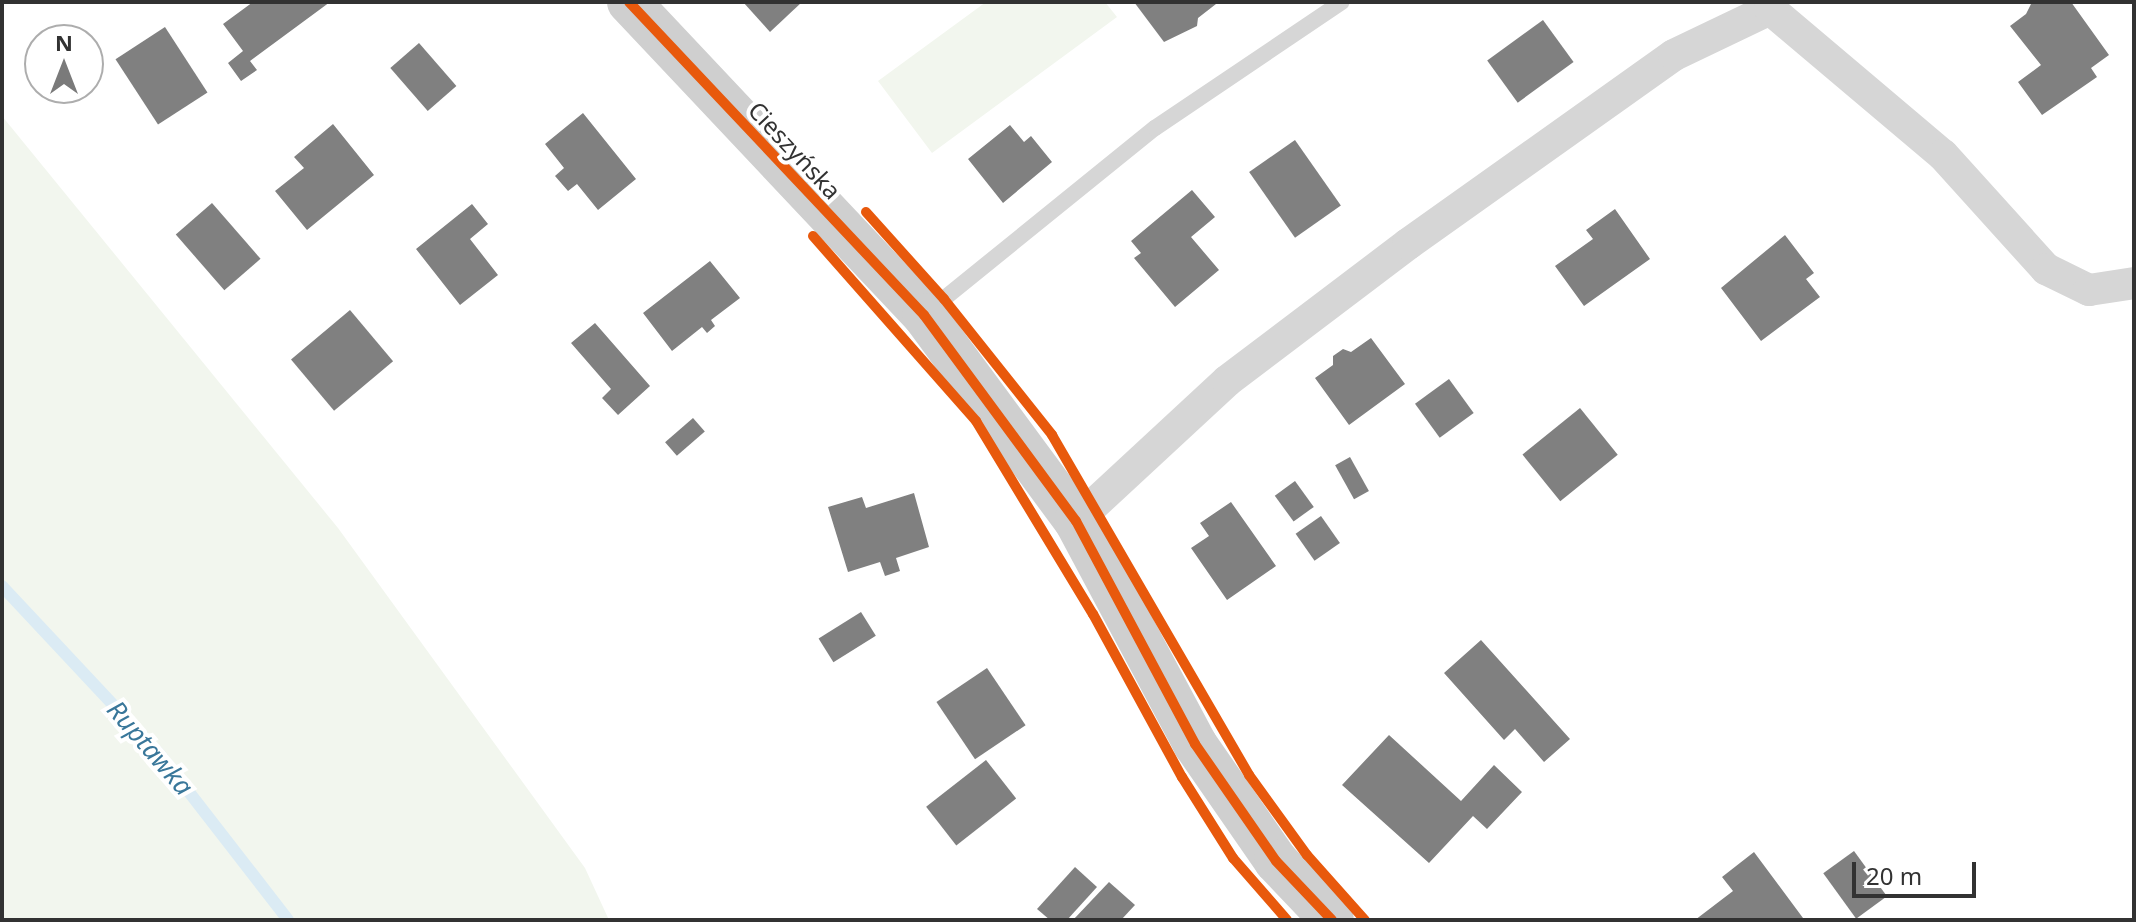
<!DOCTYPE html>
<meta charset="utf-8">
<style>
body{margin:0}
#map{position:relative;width:2136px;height:922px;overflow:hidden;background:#fff;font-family:"Noto Sans",sans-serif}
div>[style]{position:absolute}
.green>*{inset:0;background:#f2f6ee}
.stream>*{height:12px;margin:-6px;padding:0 6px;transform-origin:6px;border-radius:6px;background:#dbebf4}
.building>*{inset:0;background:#808080;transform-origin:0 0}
.service>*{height:16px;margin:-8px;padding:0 8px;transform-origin:8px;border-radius:8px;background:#d6d6d6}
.minor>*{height:32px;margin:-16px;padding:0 16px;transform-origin:16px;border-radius:16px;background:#d6d6d6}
.secondary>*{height:44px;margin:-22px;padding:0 22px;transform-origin:22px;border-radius:22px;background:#cfcfcf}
.cycleway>*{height:10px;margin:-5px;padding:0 5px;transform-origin:5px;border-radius:5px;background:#e8590c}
span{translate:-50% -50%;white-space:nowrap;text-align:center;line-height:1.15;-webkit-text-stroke:8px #fff;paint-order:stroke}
.street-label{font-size:24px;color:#323232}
.water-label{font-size:26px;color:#39779a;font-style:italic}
.frame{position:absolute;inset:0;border:4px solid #323232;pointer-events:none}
.north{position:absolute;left:24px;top:24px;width:80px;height:80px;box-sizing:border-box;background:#fff;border:2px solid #adadad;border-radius:50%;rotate:0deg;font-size:22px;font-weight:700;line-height:32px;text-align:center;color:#323232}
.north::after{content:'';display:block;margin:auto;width:28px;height:36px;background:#7a7a7a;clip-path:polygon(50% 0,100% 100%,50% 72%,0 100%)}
.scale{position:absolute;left:1852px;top:862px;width:124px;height:36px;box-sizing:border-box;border:4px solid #323232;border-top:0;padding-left:10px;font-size:24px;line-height:28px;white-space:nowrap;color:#323232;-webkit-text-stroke:6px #fff;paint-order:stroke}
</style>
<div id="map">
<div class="green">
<div style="clip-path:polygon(986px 2px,1105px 2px,1117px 17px,932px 153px,878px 81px)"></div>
<div style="clip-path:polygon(2px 116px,338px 528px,585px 868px,609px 920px,2px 920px)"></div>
</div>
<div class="stream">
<div style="left:2px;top:586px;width:233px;rotate:46.9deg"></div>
<div style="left:161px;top:756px;width:207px;rotate:52.2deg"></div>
</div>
<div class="building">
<div style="clip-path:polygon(253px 2px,330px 2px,250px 61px,257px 70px,241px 81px,228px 63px,243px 51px,223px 24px)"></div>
<div style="clip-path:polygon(743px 2px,802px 2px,770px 32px)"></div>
<div style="clip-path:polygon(1134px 2px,1214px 2px,1216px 4px,1198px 18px,1197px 26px,1164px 42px)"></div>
<div style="clip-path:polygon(2032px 2px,2071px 2px,2109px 55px,2091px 68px,2097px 77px,2042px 115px,2018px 82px,2041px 65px,2010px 26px,2026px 14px)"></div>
<div style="left:1543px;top:20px;width:52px;height:69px;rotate:54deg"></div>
<div style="left:165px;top:27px;width:78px;height:59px;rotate:57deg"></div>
<div style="left:419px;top:43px;width:57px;height:38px;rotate:49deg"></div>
<div style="clip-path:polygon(583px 113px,636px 179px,598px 210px,577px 184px,568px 191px,555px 176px,564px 168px,545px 144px)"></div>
<div style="clip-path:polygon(333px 124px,374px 175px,307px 230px,275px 191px,304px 168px,294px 157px)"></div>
<div style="clip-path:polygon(1010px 125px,1024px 142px,1031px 136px,1052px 162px,1003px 203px,968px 159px)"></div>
<div style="left:1295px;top:140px;width:80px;height:56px;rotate:55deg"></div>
<div style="clip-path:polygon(1192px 190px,1215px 217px,1191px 237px,1219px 270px,1175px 307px,1134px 258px,1141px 253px,1131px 241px)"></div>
<div style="left:212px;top:203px;width:74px;height:48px;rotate:49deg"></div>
<div style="clip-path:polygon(472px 204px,488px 224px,470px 239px,498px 275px,460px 305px,416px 249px)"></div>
<div style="clip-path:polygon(1615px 209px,1650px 259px,1584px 306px,1555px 266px,1593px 239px,1586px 230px)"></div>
<div style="clip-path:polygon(1785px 235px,1814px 273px,1806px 279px,1820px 297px,1761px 341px,1721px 288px)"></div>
<div style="clip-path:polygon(710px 261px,740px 298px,711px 320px,715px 326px,707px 333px,702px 327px,672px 351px,643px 313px)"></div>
<div style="left:350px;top:310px;width:67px;height:77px;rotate:50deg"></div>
<div style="clip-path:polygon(595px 323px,650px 386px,618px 415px,602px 398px,611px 389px,571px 343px)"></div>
<div style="clip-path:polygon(1371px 338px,1405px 384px,1349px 425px,1315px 378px,1333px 365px,1333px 356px,1343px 349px,1351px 352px)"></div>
<div style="left:1449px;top:379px;width:42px;height:42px;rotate:54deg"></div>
<div style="left:1580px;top:408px;width:60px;height:74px;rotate:51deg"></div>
<div style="left:693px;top:418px;width:18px;height:37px;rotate:49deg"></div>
<div style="left:1350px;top:457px;width:39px;height:17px;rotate:61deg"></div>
<div style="left:1295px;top:481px;width:32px;height:25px;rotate:54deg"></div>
<div style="clip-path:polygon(914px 493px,929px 547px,896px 558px,900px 571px,885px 576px,880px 562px,848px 572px,828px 507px,862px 497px,866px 508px)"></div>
<div style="clip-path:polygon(1231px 502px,1276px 566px,1227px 600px,1191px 548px,1209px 536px,1200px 523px)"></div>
<div style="left:1321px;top:516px;width:33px;height:31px;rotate:55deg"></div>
<div style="left:861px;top:612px;width:28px;height:50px;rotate:58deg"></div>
<div style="clip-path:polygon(1481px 640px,1570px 739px,1544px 762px,1515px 729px,1504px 740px,1444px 673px)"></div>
<div style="left:987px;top:668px;width:69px;height:61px;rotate:56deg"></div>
<div style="clip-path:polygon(1389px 735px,1461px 801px,1494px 765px,1522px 792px,1487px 829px,1473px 816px,1429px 863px,1342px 785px)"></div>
<div style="left:986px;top:760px;width:49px;height:76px;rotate:52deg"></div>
<div style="left:1854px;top:851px;width:56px;height:38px;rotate:54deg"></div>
<div style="clip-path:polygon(1754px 852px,1803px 918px,1695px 920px,1733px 891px,1722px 877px)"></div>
<div style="clip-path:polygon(1075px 867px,1097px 887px,1067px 920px,1050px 920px,1037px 909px)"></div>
<div style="clip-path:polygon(1109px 882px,1135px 905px,1121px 920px,1073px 920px)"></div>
</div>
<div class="service">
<div style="left:925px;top:314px;width:296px;rotate:-39deg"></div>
<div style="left:1155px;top:128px;width:225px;rotate:-34deg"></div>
</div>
<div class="minor">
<div style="left:1076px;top:521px;width:206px;rotate:-42.8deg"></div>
<div style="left:1227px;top:381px;width:227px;rotate:-37.1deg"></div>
<div style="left:1408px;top:244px;width:326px;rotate:-35.4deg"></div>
<div style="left:1674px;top:55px;width:106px;rotate:-25.6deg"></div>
<div style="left:1770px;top:9px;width:226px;rotate:40.2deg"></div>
<div style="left:1943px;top:155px;width:154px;rotate:47.9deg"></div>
<div style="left:2046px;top:269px;width:48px;rotate:26deg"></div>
<div style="left:2089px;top:290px;width:46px;rotate:-8.8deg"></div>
</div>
<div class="secondary">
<div style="left:629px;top:2px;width:430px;rotate:46.7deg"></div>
<div style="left:924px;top:315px;width:256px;rotate:53.6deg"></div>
<div style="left:1076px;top:521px;width:253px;rotate:61.9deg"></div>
<div style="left:1195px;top:744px;width:142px;rotate:55.3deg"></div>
<div style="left:1276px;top:861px;width:81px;rotate:46.5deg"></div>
</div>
<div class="cycleway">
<div style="left:629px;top:2px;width:430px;rotate:46.7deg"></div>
<div style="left:924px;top:315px;width:256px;rotate:53.6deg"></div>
<div style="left:1076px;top:521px;width:253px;rotate:61.9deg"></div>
<div style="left:1195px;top:744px;width:142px;rotate:55.3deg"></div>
<div style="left:1276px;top:861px;width:81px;rotate:46.5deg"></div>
<div style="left:866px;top:212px;width:117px;rotate:48.1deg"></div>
<div style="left:944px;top:299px;width:174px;rotate:51.5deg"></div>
<div style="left:1052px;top:435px;width:393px;rotate:59.9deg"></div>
<div style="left:1249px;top:775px;width:99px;rotate:54.1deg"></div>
<div style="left:1307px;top:855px;width:87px;rotate:48.3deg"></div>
<div style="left:813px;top:236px;width:247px;rotate:48.6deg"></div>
<div style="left:976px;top:421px;width:226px;rotate:58.8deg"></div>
<div style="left:1093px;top:614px;width:186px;rotate:61.4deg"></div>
<div style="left:1182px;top:777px;width:96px;rotate:57.8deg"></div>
<div style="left:1233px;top:858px;width:82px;rotate:48.9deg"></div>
</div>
<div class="street-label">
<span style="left:795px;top:150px;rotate:47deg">Cieszyńska</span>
</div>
<div class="water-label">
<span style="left:150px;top:748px;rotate:49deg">Ruptawka</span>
</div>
<div class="frame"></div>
<div class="north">N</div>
<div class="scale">20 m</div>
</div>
